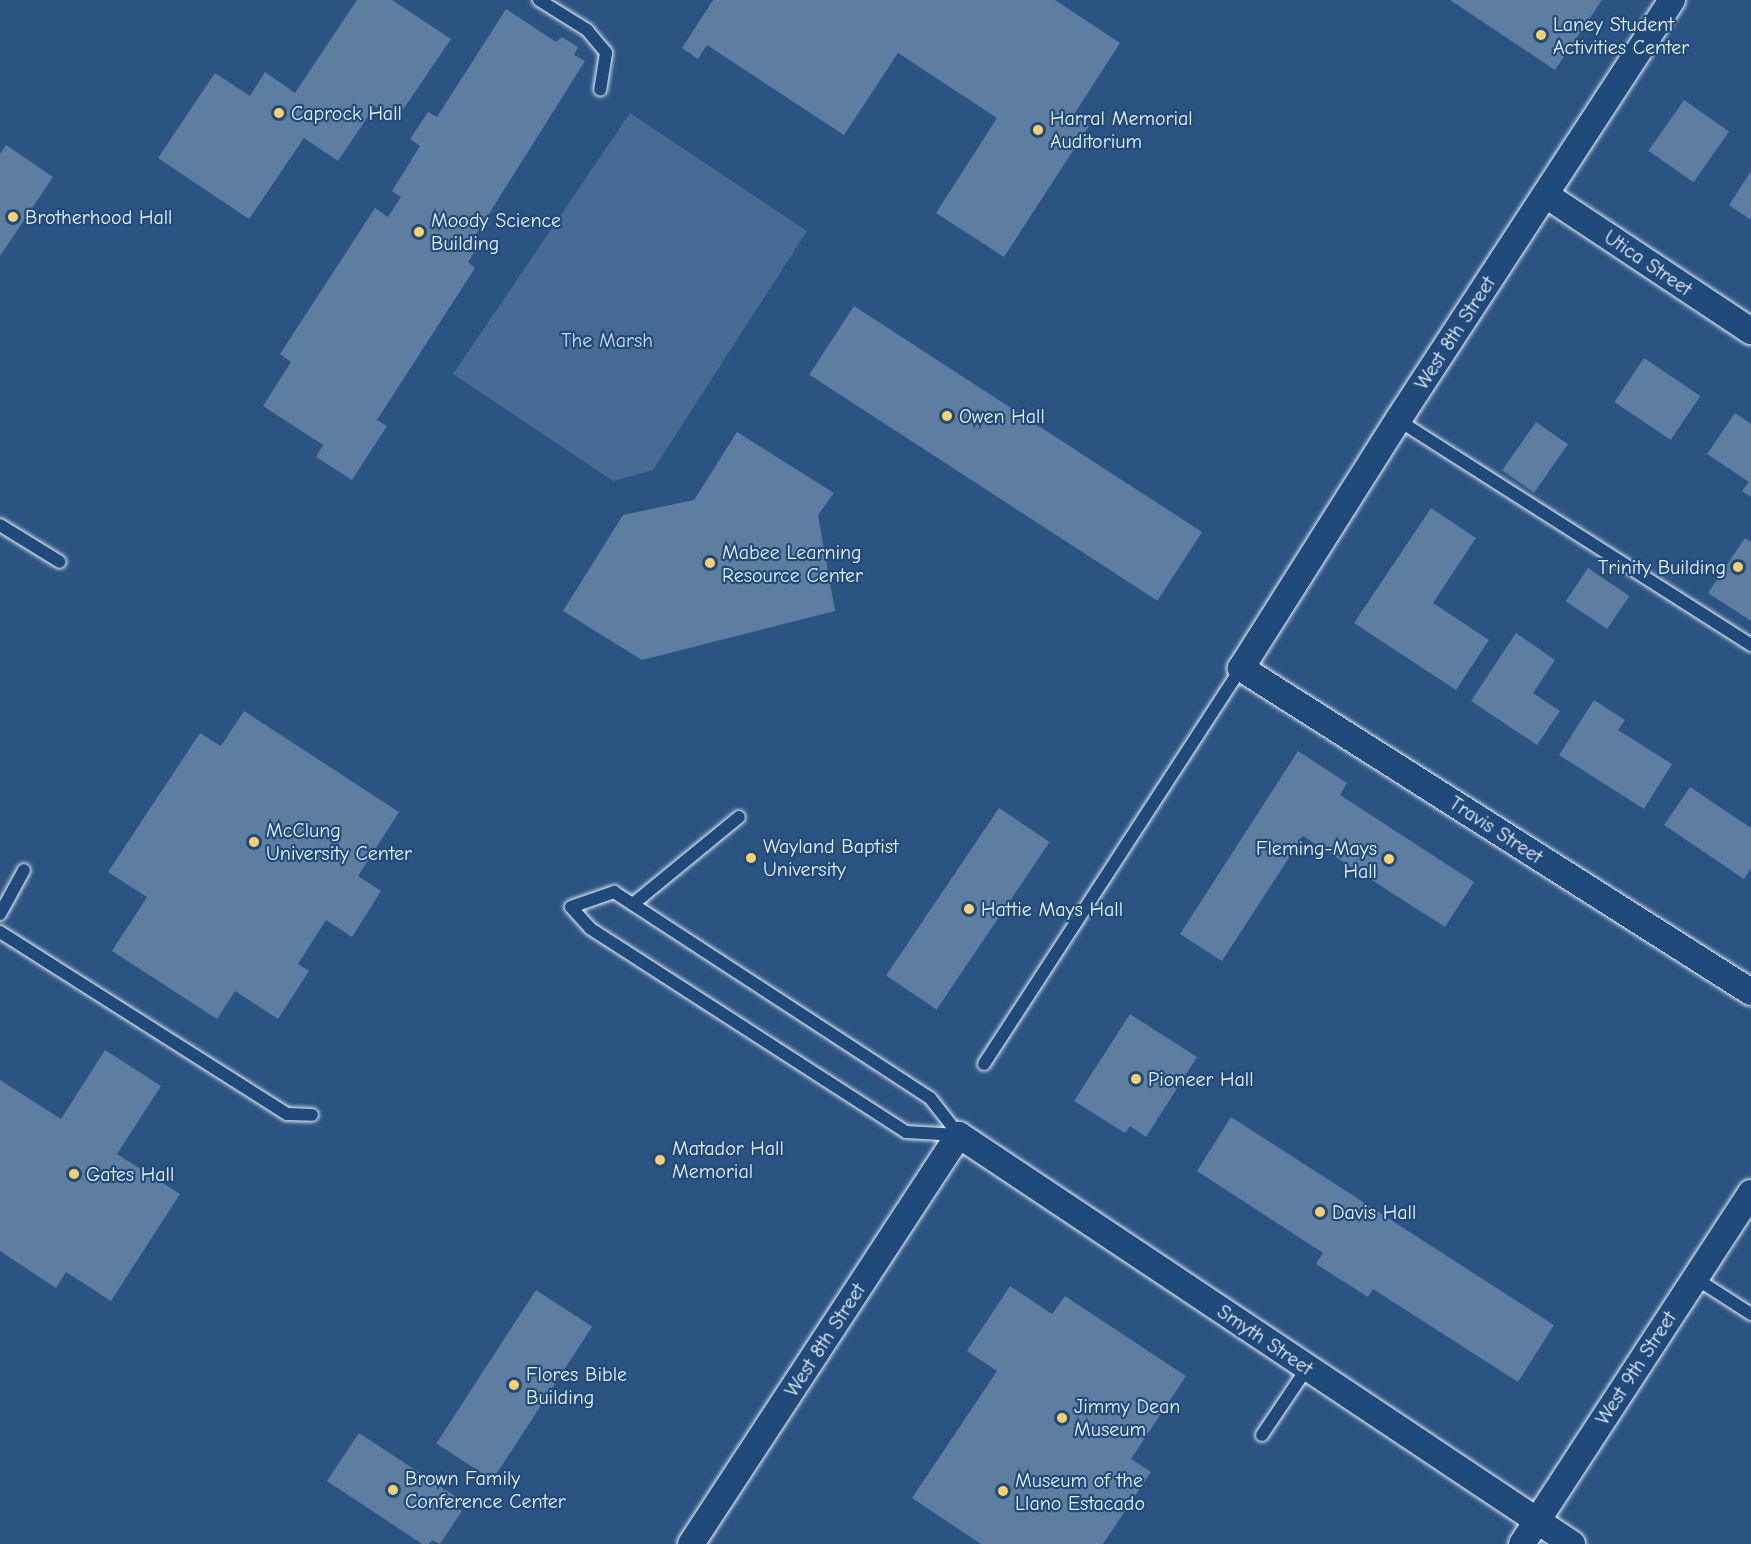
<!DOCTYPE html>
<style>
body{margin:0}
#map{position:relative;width:1751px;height:1544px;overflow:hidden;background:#2b5482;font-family:"Comic Neue",sans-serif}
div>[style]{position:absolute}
.green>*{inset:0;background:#476b93}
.building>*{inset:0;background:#5d7da1;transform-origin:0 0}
.roads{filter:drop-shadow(0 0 2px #e8f1f8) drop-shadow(0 0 2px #e8f1f8)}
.service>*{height:12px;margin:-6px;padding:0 6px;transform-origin:6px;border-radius:6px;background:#1f4a7a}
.minor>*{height:26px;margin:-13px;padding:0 13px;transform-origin:13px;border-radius:13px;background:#1f4a7a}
.dots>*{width:16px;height:16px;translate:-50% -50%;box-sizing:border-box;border:3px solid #1f4a7a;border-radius:50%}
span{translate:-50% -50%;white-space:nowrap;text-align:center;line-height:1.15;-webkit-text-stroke:4.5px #1f4a7a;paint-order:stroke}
.poi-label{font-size:20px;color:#e8f1f8}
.left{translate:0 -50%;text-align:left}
.right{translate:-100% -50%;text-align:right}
.street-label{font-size:20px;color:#e8f1f8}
.park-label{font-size:20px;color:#d0dde9}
</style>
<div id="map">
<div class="green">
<div style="clip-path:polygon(630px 113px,807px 231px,653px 470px,613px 481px,453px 374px)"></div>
</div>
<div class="building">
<div style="clip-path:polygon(357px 0,392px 0,451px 39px,396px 120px,375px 106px,338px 161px,304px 138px,249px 219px,158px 158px,215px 73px,250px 96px,265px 72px,295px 93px)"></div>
<div style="clip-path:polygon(713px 0,1055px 0,1120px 43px,1073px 116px,1089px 126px,1004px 257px,936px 213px,997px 118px,898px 53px,844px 135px,707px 45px,698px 59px,682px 48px)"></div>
<div style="clip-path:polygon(1450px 0,1602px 0,1555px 70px)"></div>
<div style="clip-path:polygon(506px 9px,556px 42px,562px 37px,578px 47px,574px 55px,585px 61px,468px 247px,474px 253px,468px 262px,475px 268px,377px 420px,387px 426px,352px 480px,316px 457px,323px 445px,263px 406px,291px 362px,280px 354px,375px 208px,388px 217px,401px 197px,392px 191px,420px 146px,410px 139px,428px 112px,437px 117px)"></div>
<div style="left:1684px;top:100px;width:55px;height:62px;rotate:35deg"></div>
<div style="clip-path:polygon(6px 145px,53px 177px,0 256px,0 154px)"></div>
<div style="clip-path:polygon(1751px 171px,1751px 220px,1729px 205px)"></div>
<div style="left:854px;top:306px;width:415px;height:82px;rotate:33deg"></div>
<div style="left:1644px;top:358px;width:68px;height:53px;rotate:34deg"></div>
<div style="clip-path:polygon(1735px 413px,1751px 424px,1751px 497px,1742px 491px,1749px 482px,1707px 454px)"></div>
<div style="left:1536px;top:422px;width:39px;height:59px;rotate:35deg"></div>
<div style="clip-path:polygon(737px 432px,834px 493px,818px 515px,835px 611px,642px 660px,563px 611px,623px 515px,694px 500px)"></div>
<div style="clip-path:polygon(1431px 508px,1476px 538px,1433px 603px,1489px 640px,1456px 690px,1354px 623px)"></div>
<div style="clip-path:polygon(1745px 538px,1751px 542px,1751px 621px,1708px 593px)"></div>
<div style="left:1588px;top:568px;width:50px;height:40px;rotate:34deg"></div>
<div style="clip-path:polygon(1516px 633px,1555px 660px,1533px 693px,1560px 711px,1537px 745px,1471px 701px)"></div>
<div style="clip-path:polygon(1594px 700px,1625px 720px,1618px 730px,1672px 764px,1644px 809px,1559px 755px)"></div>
<div style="clip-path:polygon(244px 711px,399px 812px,358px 876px,381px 891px,352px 937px,326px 920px,298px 964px,309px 971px,278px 1019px,235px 991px,217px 1019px,112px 951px,147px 897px,108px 872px,200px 733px,221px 746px)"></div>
<div style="clip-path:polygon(1298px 751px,1347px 783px,1340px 795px,1474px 882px,1445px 927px,1303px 836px,1222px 961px,1180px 934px)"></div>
<div style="clip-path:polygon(1690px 787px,1751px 828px,1751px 868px,1744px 879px,1664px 825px)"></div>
<div style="left:999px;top:808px;width:61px;height:202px;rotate:34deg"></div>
<div style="clip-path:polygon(1130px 1014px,1197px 1057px,1146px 1137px,1130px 1126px,1125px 1133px,1074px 1101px)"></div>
<div style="clip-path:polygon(105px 1050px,161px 1086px,117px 1154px,180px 1194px,111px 1301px,66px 1272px,56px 1288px,0 1251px,0 1080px,61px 1119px)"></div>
<div style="clip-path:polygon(1231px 1117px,1554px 1325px,1518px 1382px,1373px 1289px,1368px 1297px,1316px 1264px,1323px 1253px,1197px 1171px)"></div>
<div style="clip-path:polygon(1010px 1286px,1052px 1314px,1065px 1296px,1186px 1376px,1131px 1459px,1151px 1472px,1103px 1544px,981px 1544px,912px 1498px,997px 1371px,967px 1351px)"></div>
<div style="left:536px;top:1290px;width:67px;height:183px;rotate:33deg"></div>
<div style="clip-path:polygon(359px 1433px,458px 1498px,453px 1506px,462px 1511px,440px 1544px,432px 1540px,429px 1544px,422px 1544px,327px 1481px)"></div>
</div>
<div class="roads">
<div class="service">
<div style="left:539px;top:0;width:57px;rotate:32deg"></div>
<div style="left:587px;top:30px;width:30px;rotate:50deg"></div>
<div style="left:606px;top:53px;width:37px;rotate:99deg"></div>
<div style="left:1398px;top:420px;width:419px;rotate:32.5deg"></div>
<div style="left:0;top:525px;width:70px;rotate:31.7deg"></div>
<div style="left:614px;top:892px;width:377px;rotate:33.1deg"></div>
<div style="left:930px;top:1098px;width:47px;rotate:51.9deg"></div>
<div style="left:959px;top:1135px;width:53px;rotate:-176.8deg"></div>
<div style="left:906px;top:1132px;width:376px;rotate:-147.2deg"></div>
<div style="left:590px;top:928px;width:28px;rotate:-132deg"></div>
<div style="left:571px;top:907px;width:46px;rotate:-19.2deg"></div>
<div style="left:633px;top:904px;width:137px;rotate:-39.4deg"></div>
<div style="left:0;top:914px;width:50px;rotate:-61.4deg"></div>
<div style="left:0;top:932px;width:340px;rotate:32.4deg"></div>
<div style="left:287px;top:1114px;width:25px;rotate:2deg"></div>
<div style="left:984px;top:1064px;width:472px;rotate:-57deg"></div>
<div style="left:1695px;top:1278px;width:67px;rotate:32.7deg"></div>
<div style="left:1262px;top:1435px;width:81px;rotate:-56.1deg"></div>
</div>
<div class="minor">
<div style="left:1672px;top:0;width:501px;rotate:123.12deg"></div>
<div style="left:1398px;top:420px;width:294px;rotate:122.3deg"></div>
<div style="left:1241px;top:668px;width:604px;rotate:32.43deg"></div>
<div style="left:1546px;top:195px;width:246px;rotate:33.6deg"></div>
<div style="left:691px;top:1544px;width:489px;rotate:-56.8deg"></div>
<div style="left:959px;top:1135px;width:737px;rotate:33.71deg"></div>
<div style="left:1522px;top:1544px;width:419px;rotate:-56.9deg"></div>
</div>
</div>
<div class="dots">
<div style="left:1541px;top:35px;background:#ffd166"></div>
<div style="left:279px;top:113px;background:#ffd166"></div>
<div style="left:1038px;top:130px;background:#ffd166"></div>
<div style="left:13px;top:217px;background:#ffd166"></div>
<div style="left:419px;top:232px;background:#ffd166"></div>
<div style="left:947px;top:416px;background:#ffd166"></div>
<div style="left:710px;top:563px;background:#ffd166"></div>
<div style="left:1738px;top:567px;background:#ffd166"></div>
<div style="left:254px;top:842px;background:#ffd166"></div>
<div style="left:751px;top:858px;background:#ffd166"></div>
<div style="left:1389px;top:859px;background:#ffd166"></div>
<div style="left:969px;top:909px;background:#ffd166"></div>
<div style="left:1136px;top:1079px;background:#ffd166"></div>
<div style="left:660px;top:1160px;background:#ffd166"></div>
<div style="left:74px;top:1174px;background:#ffd166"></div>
<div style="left:1320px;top:1212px;background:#ffd166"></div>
<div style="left:514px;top:1385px;background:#ffd166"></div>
<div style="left:1062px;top:1418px;background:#ffd166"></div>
<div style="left:393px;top:1490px;background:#ffd166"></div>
<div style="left:1003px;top:1491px;background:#ffd166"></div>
</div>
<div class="poi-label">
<span class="left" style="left:1553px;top:36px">Laney Student<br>Activities Center</span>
<span class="left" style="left:291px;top:113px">Caprock Hall</span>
<span class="left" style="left:1050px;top:130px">Harral Memorial<br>Auditorium</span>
<span class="left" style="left:25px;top:217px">Brotherhood Hall</span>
<span class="left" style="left:431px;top:232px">Moody Science<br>Building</span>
<span class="left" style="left:959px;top:416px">Owen Hall</span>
<span class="left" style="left:722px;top:564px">Mabee Learning<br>Resource Center</span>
<span class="right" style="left:1726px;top:567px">Trinity Building</span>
<span class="left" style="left:266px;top:842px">McClung<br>University Center</span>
<span class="left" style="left:763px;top:858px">Wayland Baptist<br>University</span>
<span class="right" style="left:1377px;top:860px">Fleming-Mays<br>Hall</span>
<span class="left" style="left:981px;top:909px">Hattie Mays Hall</span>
<span class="left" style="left:1148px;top:1079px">Pioneer Hall</span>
<span class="left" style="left:672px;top:1160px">Matador Hall<br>Memorial</span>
<span class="left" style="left:86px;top:1174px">Gates Hall</span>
<span class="left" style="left:1332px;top:1212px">Davis Hall</span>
<span class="left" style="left:526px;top:1386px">Flores Bible<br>Building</span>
<span class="left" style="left:1074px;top:1418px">Jimmy Dean<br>Museum</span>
<span class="left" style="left:405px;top:1490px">Brown Family<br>Conference Center</span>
<span class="left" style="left:1015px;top:1492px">Museum of the<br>Llano Estacado</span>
</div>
<div class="street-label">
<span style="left:1648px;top:263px;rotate:34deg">Utica Street</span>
<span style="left:1455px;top:333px;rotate:-57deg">West 8th Street</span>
<span style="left:1496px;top:830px;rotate:33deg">Travis Street</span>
<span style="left:825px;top:1340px;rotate:-57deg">West 8th Street</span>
<span style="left:1265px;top:1340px;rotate:34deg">Smyth Street</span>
<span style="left:1636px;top:1368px;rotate:-57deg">West 9th Street</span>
</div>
<div class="park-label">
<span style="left:607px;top:340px">The Marsh</span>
</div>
</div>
